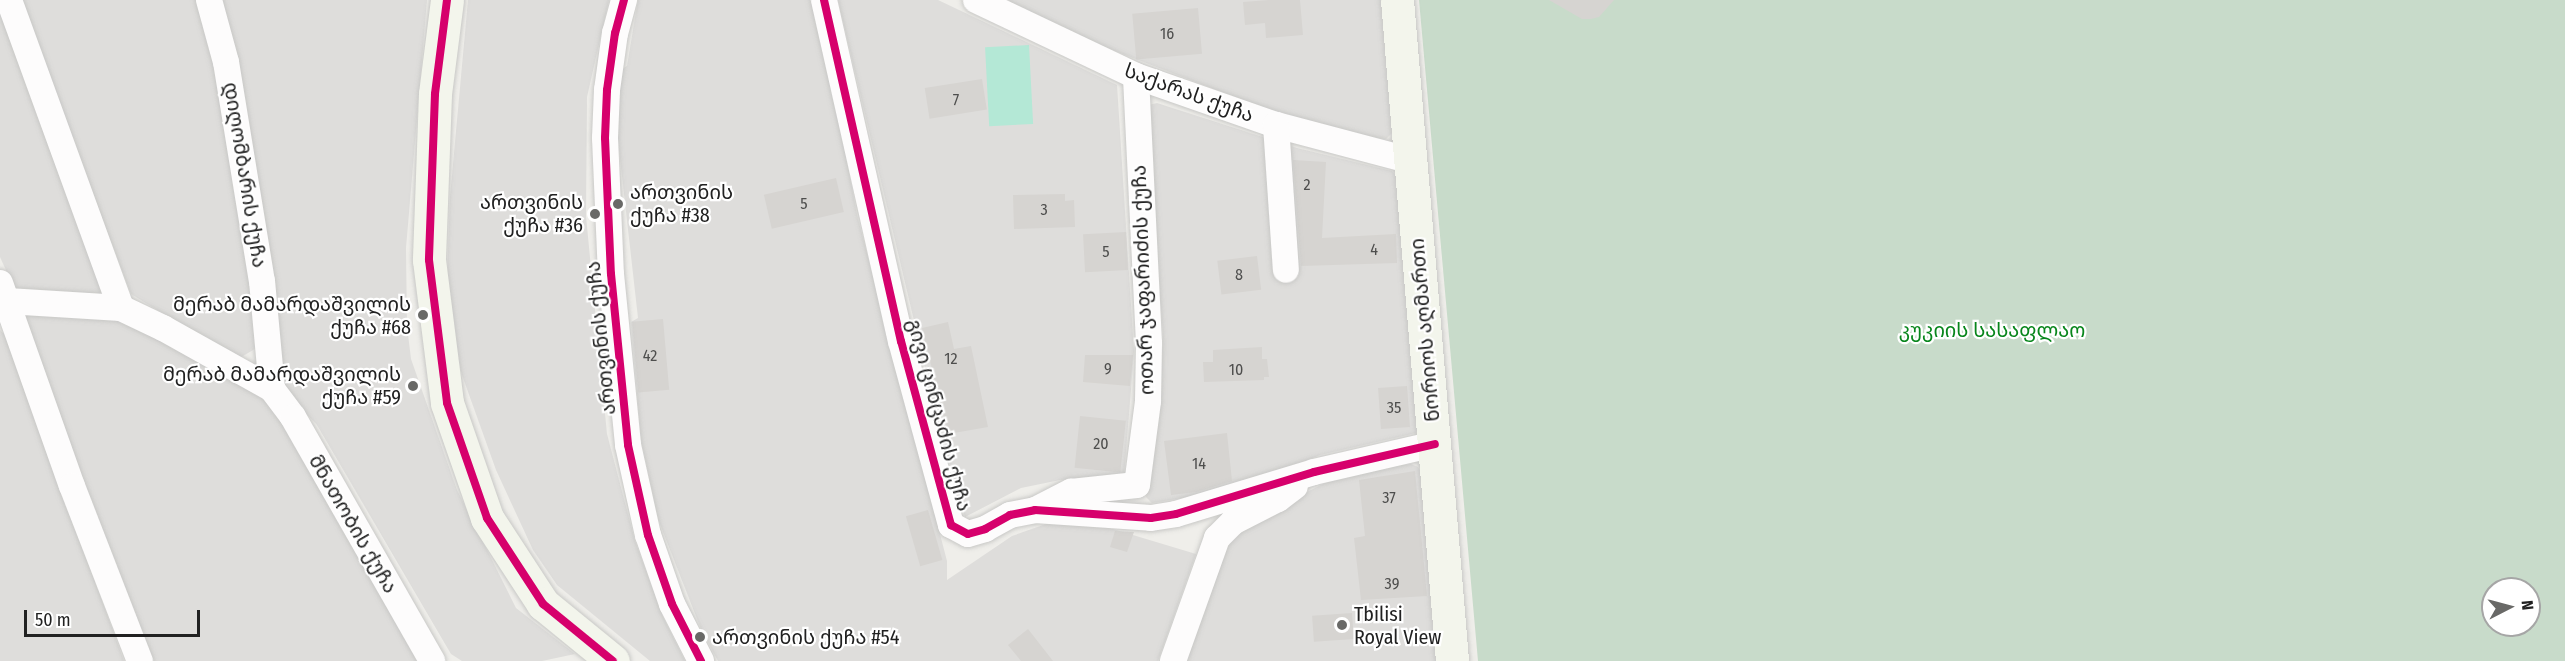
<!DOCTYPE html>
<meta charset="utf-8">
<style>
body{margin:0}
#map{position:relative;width:2565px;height:661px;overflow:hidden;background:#efeeea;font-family:"Fira Sans Condensed","Noto Sans Georgian",sans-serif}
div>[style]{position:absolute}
.residential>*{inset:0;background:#dedddb}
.cemetery>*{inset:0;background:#c8dbca}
.pitch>*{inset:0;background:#b4e8d6;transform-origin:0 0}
.building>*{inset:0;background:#d6d4d1;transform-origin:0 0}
.roads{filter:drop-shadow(0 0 2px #c8c8c6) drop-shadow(0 0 2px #c8c8c6)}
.street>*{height:26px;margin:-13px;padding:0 13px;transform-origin:13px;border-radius:13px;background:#fdfcfc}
.secondary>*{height:33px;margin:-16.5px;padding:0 16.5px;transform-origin:16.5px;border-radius:16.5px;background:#f3f5ec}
.cycleway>*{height:8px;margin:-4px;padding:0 4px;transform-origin:4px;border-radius:4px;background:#d6006c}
.dots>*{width:16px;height:16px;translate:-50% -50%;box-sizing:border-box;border:3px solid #fff;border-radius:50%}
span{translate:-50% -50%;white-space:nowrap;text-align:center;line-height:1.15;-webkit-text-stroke:4.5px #fff;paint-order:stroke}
.number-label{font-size:16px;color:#4e4e4d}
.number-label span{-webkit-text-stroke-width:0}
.street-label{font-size:20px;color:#212121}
.poi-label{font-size:20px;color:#212121}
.left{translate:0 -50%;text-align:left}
.right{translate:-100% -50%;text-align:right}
.park-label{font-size:20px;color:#08861c}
.north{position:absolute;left:2481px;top:577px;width:60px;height:60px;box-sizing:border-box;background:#fff;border:2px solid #a6a6a6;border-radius:50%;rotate:84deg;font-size:16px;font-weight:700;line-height:24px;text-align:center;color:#212121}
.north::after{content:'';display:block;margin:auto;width:21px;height:27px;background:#696967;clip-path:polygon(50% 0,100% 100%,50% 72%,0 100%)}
.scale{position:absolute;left:24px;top:610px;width:176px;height:27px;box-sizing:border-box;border:3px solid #212121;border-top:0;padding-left:8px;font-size:18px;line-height:21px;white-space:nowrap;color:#212121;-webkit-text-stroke:4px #fff;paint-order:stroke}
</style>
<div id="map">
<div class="residential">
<div style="clip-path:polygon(0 0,104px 289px,101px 294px,14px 288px,0 257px)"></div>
<div style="clip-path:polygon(19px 0,202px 0,263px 344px,238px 359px,131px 294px)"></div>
<div style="clip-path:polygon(223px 0,427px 0,406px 248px,407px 326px,411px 359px,457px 490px,516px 608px,575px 654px,542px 661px,462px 661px,451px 654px,317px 425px,290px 397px,278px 369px,237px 76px)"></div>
<div style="clip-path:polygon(468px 0,609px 0,587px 97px,586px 216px,607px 434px,635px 541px,663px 617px,685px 661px,650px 661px,557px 585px,533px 550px,496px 470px,462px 375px,451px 333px,447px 280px,450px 197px)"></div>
<div style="clip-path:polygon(638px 0,817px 0,857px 215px,947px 561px,947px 580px,1012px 536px,1046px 524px,1103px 526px,1196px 554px,1158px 661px,718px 661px,701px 629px,658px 519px,641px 440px,631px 322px,638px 318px,615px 114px,622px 69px,627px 66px)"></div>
<div style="clip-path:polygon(838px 0,938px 0,1117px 85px,1134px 352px,1124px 476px,1060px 480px,1021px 488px,965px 517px,935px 409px)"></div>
<div style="clip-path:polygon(1009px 0,1381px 0,1392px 133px,1386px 139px,1343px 136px,1239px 105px,1235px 97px,1011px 11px)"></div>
<div style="clip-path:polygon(1157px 103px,1297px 148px,1392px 171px,1396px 176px,1418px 428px,1416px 433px,1320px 455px,1278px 472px,1236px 482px,1213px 493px,1152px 503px,1146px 497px,1161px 392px,1163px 333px,1145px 112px,1149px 105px)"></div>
<div style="clip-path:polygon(32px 309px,125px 318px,263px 394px,305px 458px,418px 661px,148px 661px,25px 328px,26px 316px)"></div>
<div style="clip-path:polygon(0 330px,11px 341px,22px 382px,124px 661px,0 661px)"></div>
<div style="clip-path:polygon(1411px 464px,1418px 467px,1422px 474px,1438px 661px,1185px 661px,1226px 544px,1247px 522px,1345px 473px)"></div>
</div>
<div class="cemetery">
<div style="clip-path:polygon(evenodd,1419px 0,2565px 0,2565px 661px,1478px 661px,1419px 0,2493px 589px,2529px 589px,2529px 625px,2493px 625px,2493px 589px)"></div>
</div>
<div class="pitch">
<div style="left:1029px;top:45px;width:79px;height:44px;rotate:87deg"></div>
</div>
<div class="building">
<div style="clip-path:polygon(1269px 0,1300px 0,1303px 35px,1266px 38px,1265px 23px,1245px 25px,1243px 2px)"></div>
<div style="clip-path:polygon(1549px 0,1614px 0,1599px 17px,1591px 19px,1582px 19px)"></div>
<div style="left:1198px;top:8px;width:46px;height:66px;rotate:85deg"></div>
<div style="left:982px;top:79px;width:31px;height:58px;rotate:81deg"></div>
<div style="clip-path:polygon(1293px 160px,1326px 162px,1322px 238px,1396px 234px,1397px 263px,1301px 266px)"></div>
<div style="left:836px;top:178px;width:35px;height:74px;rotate:77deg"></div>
<div style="clip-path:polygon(1065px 194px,1065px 201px,1074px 200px,1075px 227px,1014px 229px,1013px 195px)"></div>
<div style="left:1126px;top:232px;width:38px;height:43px;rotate:87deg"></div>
<div style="left:1257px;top:256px;width:34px;height:40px;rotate:83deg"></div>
<div style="left:663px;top:319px;width:71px;height:31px;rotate:85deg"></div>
<div style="clip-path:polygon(948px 322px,954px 349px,971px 346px,988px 427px,948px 434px,922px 328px)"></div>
<div style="clip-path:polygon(1262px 347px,1262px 359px,1267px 359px,1269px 377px,1264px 377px,1264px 380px,1204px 382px,1203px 362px,1213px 362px,1213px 350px)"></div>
<div style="clip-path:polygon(1085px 355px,1133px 355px,1130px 386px,1083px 382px)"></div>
<div style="left:1407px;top:386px;width:41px;height:29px;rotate:86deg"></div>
<div style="left:1080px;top:416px;width:46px;height:52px;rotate:6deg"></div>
<div style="clip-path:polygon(1227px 433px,1232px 481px,1196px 492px,1171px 495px,1164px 441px)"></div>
<div style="clip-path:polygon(1415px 471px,1427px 596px,1361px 600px,1354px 538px,1365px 536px,1359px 480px)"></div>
<div style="left:928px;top:510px;width:52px;height:23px;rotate:74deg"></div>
<div style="clip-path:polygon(1115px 531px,1134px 532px,1127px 552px,1110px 547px)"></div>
<div style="left:1352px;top:613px;width:26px;height:40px;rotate:86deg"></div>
<div style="clip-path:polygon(1028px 629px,1053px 661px,1021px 661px,1008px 645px)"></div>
</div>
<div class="roads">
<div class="street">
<div style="left:9px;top:0;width:328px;rotate:70deg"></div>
<div style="left:209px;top:0;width:64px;rotate:74.7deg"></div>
<div style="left:226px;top:62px;width:222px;rotate:80.7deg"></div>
<div style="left:262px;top:281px;width:108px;rotate:84.7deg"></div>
<div style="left:624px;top:0;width:34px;rotate:105deg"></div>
<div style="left:615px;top:33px;width:58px;rotate:98deg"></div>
<div style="left:607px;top:90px;width:48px;rotate:92.4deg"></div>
<div style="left:605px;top:138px;width:136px;rotate:87.5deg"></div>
<div style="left:611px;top:274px;width:172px;rotate:84.3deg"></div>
<div style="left:628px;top:445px;width:92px;rotate:77.5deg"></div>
<div style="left:648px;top:535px;width:73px;rotate:70.8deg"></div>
<div style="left:672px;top:604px;width:64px;rotate:63deg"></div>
<div style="left:824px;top:0;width:350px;rotate:77.3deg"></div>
<div style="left:901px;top:341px;width:191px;rotate:74.8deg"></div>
<div style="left:951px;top:525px;width:19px;rotate:28deg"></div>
<div style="left:968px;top:534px;width:18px;rotate:-16deg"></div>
<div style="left:985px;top:529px;width:29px;rotate:-29deg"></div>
<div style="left:1010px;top:515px;width:25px;rotate:-11deg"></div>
<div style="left:1035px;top:510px;width:116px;rotate:3.9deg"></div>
<div style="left:1151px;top:518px;width:25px;rotate:-9deg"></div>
<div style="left:1176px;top:514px;width:144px;rotate:-16.9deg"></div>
<div style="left:1314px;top:472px;width:124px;rotate:-13deg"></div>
<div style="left:976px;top:0;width:177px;rotate:25.4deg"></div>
<div style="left:1136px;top:76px;width:148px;rotate:19.3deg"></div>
<div style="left:1276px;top:125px;width:141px;rotate:14.8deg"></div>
<div style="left:1276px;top:125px;width:145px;rotate:86.1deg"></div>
<div style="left:0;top:283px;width:215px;rotate:70.5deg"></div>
<div style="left:72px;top:486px;width:188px;rotate:68.8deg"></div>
<div style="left:7px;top:301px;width:114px;rotate:3.5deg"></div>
<div style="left:121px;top:308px;width:47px;rotate:25.5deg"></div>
<div style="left:163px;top:328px;width:125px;rotate:29.2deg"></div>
<div style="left:272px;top:389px;width:35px;rotate:53deg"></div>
<div style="left:293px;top:417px;width:281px;rotate:60.3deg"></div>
<div style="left:1039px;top:508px;width:36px;rotate:-27deg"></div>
<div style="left:1071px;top:492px;width:66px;rotate:-6.1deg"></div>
<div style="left:1137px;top:485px;width:85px;rotate:-82.5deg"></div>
<div style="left:1148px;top:401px;width:58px;rotate:-89deg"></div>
<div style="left:1149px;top:343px;width:267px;rotate:-92.8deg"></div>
<div style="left:1173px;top:661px;width:131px;rotate:-70.3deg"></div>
<div style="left:1217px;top:538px;width:23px;rotate:-45deg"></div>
<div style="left:1233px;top:522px;width:51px;rotate:-27.1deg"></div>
<div style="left:1278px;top:499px;width:21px;rotate:-37deg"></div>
</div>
<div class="secondary">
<div style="left:447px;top:0;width:95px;rotate:97.3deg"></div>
<div style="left:435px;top:94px;width:166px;rotate:92.1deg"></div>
<div style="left:429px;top:260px;width:144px;rotate:82.8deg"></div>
<div style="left:447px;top:403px;width:122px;rotate:70.8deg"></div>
<div style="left:487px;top:518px;width:103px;rotate:56.9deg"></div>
<div style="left:543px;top:604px;width:90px;rotate:39.2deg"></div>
<div style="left:1397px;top:0;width:663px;rotate:85.24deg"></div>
</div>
</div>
<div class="cycleway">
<div style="left:447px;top:0;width:95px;rotate:97.3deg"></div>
<div style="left:435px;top:94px;width:166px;rotate:92.1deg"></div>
<div style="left:429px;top:260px;width:144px;rotate:82.8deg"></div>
<div style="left:447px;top:403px;width:122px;rotate:70.8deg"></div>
<div style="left:487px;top:518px;width:103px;rotate:56.9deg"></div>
<div style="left:543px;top:604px;width:90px;rotate:39.2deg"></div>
<div style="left:624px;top:0;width:34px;rotate:105deg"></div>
<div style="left:615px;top:33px;width:58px;rotate:98deg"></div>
<div style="left:607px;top:90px;width:48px;rotate:92.4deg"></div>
<div style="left:605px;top:138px;width:136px;rotate:87.5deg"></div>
<div style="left:611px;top:274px;width:172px;rotate:84.3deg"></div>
<div style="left:628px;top:445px;width:92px;rotate:77.5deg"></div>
<div style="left:648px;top:535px;width:73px;rotate:70.8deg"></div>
<div style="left:672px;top:604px;width:64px;rotate:63deg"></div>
<div style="left:824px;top:0;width:350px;rotate:77.3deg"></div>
<div style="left:901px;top:341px;width:191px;rotate:74.8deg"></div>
<div style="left:951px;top:525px;width:19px;rotate:28deg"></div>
<div style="left:968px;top:534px;width:18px;rotate:-16deg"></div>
<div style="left:985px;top:529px;width:29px;rotate:-29deg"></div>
<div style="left:1010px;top:515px;width:25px;rotate:-11deg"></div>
<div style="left:1035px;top:510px;width:116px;rotate:3.9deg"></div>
<div style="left:1151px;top:518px;width:25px;rotate:-9deg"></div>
<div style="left:1176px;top:514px;width:144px;rotate:-16.9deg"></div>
<div style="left:1314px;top:472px;width:124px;rotate:-13deg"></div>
</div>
<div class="dots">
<div style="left:618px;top:204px;background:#696967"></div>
<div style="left:595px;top:214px;background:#696967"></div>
<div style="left:423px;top:315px;background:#696967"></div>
<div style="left:413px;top:386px;background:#696967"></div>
<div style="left:1342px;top:625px;background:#696967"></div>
<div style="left:700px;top:637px;background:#696967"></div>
</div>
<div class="number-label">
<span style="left:1167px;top:34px">16</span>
<span style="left:956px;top:100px">7</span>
<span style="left:1307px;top:185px">2</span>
<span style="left:804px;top:204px">5</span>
<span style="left:1044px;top:210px">3</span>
<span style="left:1374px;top:250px">4</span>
<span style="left:1106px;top:252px">5</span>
<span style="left:1239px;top:275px">8</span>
<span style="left:650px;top:356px">42</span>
<span style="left:951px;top:359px">12</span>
<span style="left:1108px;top:369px">9</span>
<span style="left:1236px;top:370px">10</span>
<span style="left:1394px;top:408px">35</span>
<span style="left:1101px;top:444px">20</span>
<span style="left:1199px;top:464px">14</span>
<span style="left:1389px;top:498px">37</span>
<span style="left:1392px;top:584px">39</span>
</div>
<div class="street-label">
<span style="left:1189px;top:93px;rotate:20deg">საქარას ქუჩა</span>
<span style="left:245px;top:175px;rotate:81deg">დიღომბარის ქუჩა</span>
<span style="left:1143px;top:280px;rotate:-92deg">ოთარ ჯაფარიძის ქუჩა</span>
<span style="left:1425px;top:330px;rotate:-95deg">ნორიოს აღმართი</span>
<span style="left:601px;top:338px;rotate:-96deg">ართვინის ქუჩა</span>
<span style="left:939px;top:415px;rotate:75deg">გივი ცინცაძის ქუჩა</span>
<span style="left:353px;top:524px;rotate:60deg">მნათობის ქუჩა</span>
</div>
<div class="poi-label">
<span class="left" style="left:630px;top:204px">ართვინის<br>ქუჩა #38</span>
<span class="right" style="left:583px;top:214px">ართვინის<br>ქუჩა #36</span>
<span class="right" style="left:411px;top:316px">მერაბ მამარდაშვილის<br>ქუჩა #68</span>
<span class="right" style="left:401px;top:386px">მერაბ მამარდაშვილის<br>ქუჩა #59</span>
<span class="left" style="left:1354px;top:626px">Tbilisi<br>Royal View</span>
<span class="left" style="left:712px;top:637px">ართვინის ქუჩა #54</span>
</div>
<div class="park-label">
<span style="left:1992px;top:330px">კუკიის სასაფლაო</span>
</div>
<div class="north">N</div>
<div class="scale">50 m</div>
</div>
